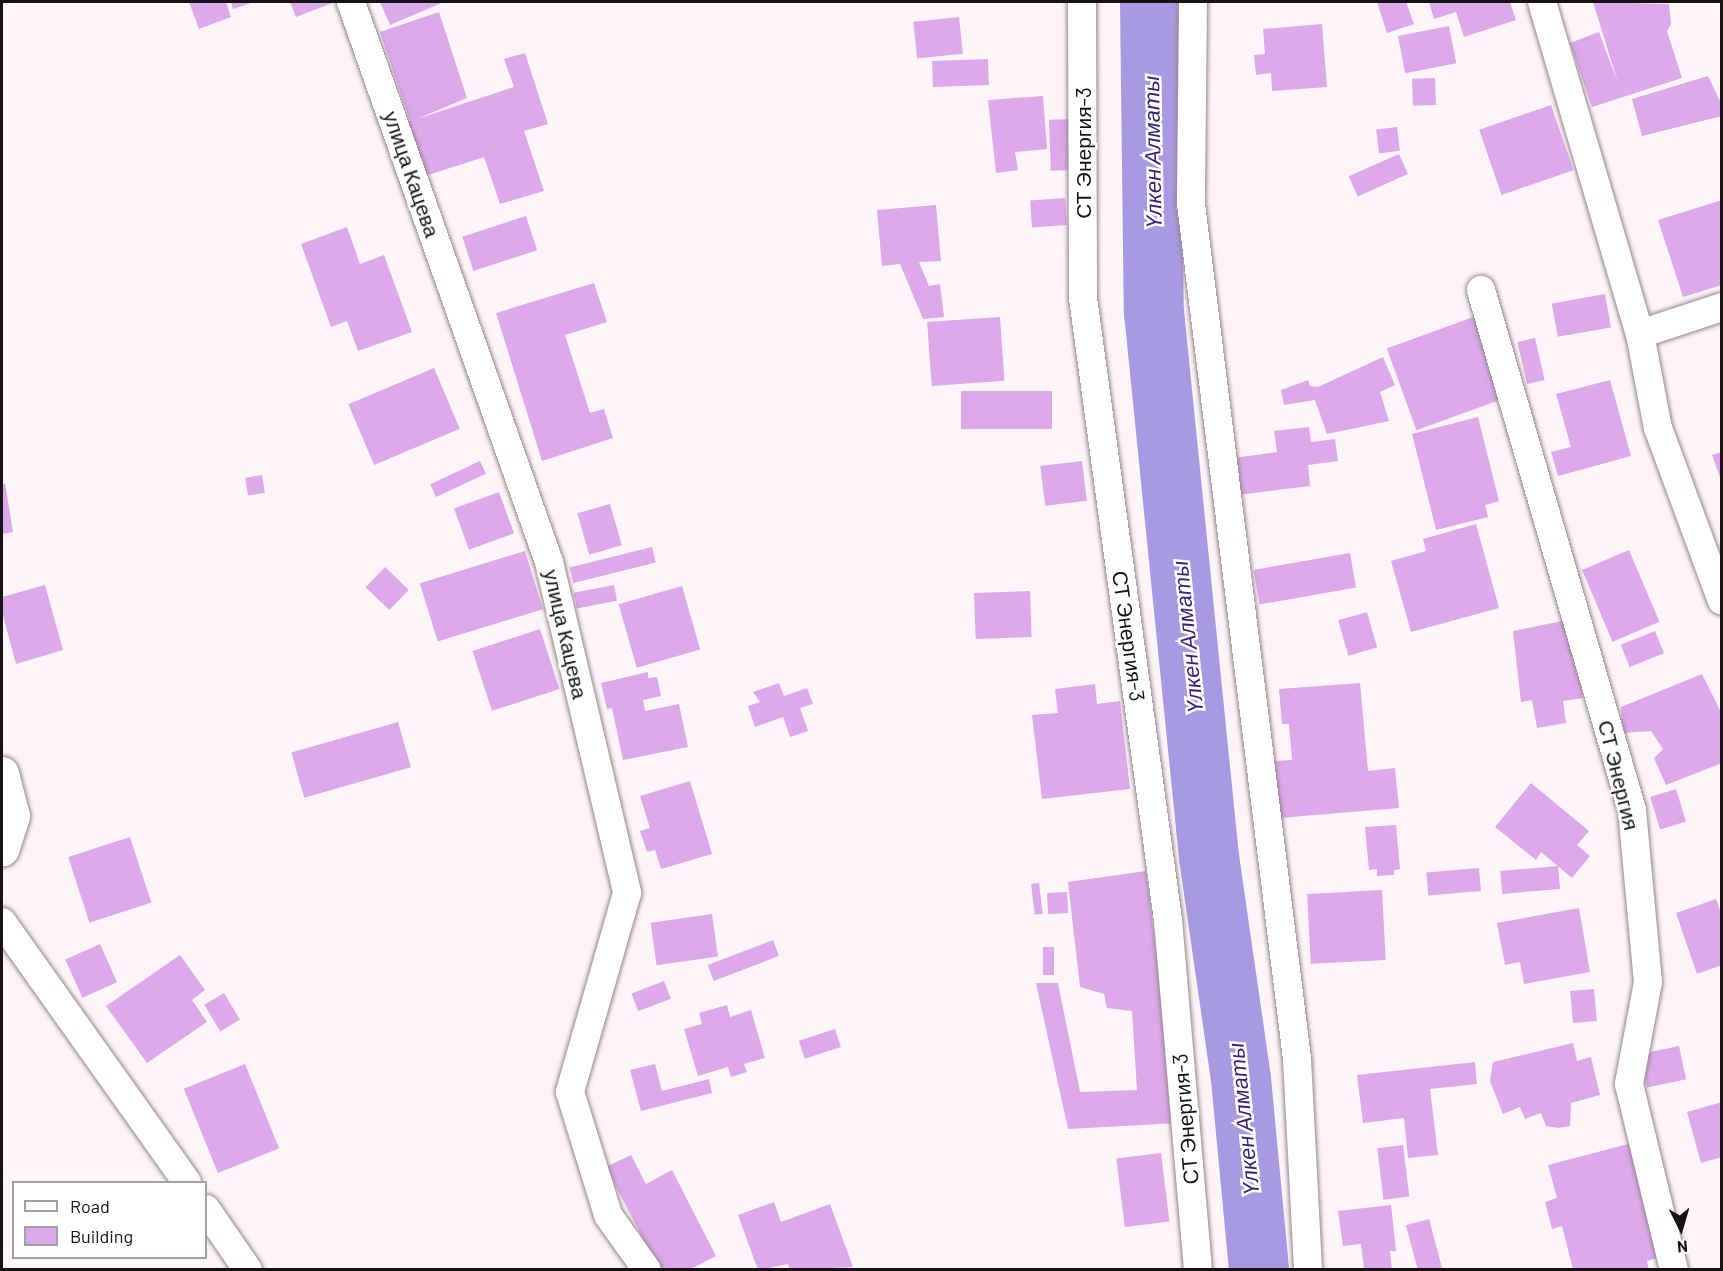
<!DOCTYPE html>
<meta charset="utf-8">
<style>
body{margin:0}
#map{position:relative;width:1723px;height:1271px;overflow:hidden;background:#fdf5f9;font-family:Barlow,sans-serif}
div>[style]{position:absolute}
.river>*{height:60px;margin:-30px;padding:0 30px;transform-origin:30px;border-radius:30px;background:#a899e3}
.building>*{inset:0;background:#dda9eb;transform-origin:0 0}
.roads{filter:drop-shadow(0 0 2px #96858e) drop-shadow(0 0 2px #96858e)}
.minor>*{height:28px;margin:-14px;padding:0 14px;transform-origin:14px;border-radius:14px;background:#fff}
.tertiary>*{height:33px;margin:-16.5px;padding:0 16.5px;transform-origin:16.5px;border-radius:16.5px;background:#fff}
span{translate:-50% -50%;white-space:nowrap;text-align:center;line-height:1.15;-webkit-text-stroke:5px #fff;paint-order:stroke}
.street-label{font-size:21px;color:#181215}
.water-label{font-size:22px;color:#3b1e73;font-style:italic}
.frame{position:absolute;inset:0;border:3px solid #181215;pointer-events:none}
.legend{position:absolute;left:12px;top:1181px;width:195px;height:78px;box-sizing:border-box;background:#fff;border:2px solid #a3a0a1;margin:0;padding:8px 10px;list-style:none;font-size:18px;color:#181215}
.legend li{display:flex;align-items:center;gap:12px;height:30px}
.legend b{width:30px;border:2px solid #a3a0a1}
.north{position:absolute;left:1651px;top:1199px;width:60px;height:60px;-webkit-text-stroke:4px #fff;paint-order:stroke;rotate:175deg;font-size:16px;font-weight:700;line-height:24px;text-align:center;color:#181215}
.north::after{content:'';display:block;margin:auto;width:21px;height:27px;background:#181215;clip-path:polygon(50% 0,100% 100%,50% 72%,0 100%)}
</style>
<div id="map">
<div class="river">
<div style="left:1150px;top:2px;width:310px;rotate:89.3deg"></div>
<div style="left:1154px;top:312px;width:548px;rotate:84.24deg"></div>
<div style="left:1209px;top:857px;width:224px;rotate:81.8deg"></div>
<div style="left:1241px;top:1079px;width:192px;rotate:84.6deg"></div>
</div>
<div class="building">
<div style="clip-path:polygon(189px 2px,226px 2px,231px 17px,199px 29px)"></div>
<div style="clip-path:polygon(231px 2px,254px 2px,233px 9px)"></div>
<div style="clip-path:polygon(290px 2px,335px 2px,296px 17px)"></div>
<div style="clip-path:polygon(380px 2px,444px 2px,390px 25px)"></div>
<div style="clip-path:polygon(1377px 2px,1406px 2px,1414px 24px,1387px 33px)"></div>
<div style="clip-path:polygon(1429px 2px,1510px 2px,1516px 20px,1464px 37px,1456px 12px,1434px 19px)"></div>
<div style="clip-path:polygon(1593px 2px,1669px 4px,1671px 24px,1667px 31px,1682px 78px,1592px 107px,1570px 43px,1599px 32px,1618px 83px)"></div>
<div style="clip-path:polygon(439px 12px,467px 98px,417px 119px,514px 87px,504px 59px,525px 53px,548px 124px,524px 131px,544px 191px,500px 204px,484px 157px,422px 177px,405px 123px,410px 121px,380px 32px)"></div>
<div style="left:959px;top:17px;width:37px;height:46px;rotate:84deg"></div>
<div style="clip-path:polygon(1322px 24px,1327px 87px,1272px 91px,1271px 73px,1256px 75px,1254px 55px,1265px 54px,1263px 29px)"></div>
<div style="left:1449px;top:26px;width:38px;height:52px;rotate:79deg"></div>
<div style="left:988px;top:59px;width:26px;height:56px;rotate:88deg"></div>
<div style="clip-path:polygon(1708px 76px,1722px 105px,1722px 116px,1642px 136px,1632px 99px)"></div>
<div style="left:1435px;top:78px;width:27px;height:23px;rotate:88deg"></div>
<div style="clip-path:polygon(1043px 96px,1047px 149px,1015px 152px,1018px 170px,996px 173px,988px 100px)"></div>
<div style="left:1551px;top:105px;width:69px;height:76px;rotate:71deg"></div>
<div style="left:1072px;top:119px;width:51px;height:23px;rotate:88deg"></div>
<div style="left:1397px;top:127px;width:24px;height:21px;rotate:83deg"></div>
<div style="left:1399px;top:154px;width:22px;height:55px;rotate:66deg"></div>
<div style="left:1065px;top:198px;width:27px;height:35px;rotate:86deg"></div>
<div style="clip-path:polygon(1722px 200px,1722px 285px,1683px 297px,1658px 220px)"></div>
<div style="clip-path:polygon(936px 205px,941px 261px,919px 262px,929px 286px,940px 284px,944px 317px,923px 319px,900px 264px,882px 266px,877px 210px)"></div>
<div style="left:526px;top:216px;width:36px;height:67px;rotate:72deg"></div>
<div style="clip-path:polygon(347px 227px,360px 264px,384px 255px,412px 332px,358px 351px,347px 321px,331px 327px,301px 244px)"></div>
<div style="clip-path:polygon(594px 283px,607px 322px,565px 335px,590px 413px,604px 409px,613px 438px,542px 461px,496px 313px)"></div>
<div style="left:1605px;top:294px;width:34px;height:54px;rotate:80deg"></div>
<div style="left:1476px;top:316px;width:87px;height:95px;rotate:70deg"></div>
<div style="left:1000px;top:317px;width:64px;height:73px;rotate:86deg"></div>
<div style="left:1535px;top:338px;width:43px;height:18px;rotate:77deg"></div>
<div style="clip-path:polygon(1383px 357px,1395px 385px,1380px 392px,1389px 421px,1327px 434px,1315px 400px,1284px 405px,1281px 390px,1308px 380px,1310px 386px,1318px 387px)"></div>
<div style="left:434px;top:368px;width:66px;height:93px;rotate:67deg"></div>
<div style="clip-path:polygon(1610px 380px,1631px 456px,1558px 476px,1551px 452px,1571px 447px,1556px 394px)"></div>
<div style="left:961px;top:391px;width:91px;height:38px"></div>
<div style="clip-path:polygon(1478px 417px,1499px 501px,1485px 505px,1488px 517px,1436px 530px,1412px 434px)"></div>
<div style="clip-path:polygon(1309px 427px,1311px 442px,1335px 439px,1338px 461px,1308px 465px,1310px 486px,1238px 495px,1234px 458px,1277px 452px,1274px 431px)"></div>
<div style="clip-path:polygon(1722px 452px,1722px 480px,1721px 480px,1712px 455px)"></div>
<div style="left:480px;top:461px;width:14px;height:55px;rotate:65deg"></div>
<div style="left:1082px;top:461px;width:40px;height:42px;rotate:83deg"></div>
<div style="left:262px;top:475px;width:18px;height:17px;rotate:81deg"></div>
<div style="clip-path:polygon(5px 483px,13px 532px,2px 534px,2px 485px)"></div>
<div style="left:499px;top:492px;width:44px;height:48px;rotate:70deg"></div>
<div style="left:610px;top:504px;width:43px;height:34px;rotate:74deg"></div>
<div style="clip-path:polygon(1476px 524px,1499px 608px,1411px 632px,1391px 561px,1426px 551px,1423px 539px)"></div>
<div style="left:652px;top:547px;width:16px;height:85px;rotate:76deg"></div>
<div style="left:1629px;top:550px;width:78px;height:51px;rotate:67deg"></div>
<div style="left:525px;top:551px;width:61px;height:110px;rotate:73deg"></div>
<div style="left:1350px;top:553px;width:35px;height:98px;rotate:80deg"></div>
<div style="left:385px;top:567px;width:33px;height:28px;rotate:44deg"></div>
<div style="clip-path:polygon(45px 585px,63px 650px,16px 664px,2px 612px,2px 597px)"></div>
<div style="left:614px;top:585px;width:16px;height:41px;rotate:79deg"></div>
<div style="left:682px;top:586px;width:66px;height:66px;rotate:74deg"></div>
<div style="left:1030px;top:591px;width:46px;height:56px;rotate:88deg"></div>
<div style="left:1367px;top:612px;width:37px;height:30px;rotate:74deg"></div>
<div style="clip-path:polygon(1572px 619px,1583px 698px,1563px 701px,1566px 723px,1537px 728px,1532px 700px,1521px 702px,1513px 631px)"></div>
<div style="left:540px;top:629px;width:63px;height:71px;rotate:72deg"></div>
<div style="left:1655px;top:631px;width:24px;height:37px;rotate:68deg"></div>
<div style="clip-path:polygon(648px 672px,648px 678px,657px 677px,661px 696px,643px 700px,645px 711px,679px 704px,688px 747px,623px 760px,612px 708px,607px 709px,601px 683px)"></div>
<div style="clip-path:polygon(1702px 674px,1722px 714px,1722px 763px,1666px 785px,1654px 758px,1663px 749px,1651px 731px,1623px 733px,1621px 707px)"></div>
<div style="clip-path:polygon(779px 683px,784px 696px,807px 688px,813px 704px,800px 708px,808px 731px,790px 737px,783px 717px,755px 727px,748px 706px,760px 702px,753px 692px)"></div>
<div style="clip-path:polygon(1360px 683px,1368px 771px,1395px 768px,1399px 808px,1279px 818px,1275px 761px,1292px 760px,1289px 724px,1282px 724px,1279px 689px)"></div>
<div style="clip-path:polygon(1095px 684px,1097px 704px,1120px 701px,1130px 789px,1042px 799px,1032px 715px,1058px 713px,1055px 689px)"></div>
<div style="left:398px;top:722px;width:47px;height:111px;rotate:74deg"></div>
<div style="clip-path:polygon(690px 781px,712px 854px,661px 869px,655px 850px,647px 852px,640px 831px,650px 828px,640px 796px)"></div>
<div style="clip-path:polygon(1531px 783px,1589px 831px,1577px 845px,1590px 856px,1572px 878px,1541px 852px,1536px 860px,1495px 827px)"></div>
<div style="left:1676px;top:789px;width:34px;height:27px;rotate:73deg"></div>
<div style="clip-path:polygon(1396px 825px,1400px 869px,1394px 870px,1394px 875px,1377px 876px,1377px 869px,1369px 870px,1365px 827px)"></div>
<div style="left:130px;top:837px;width:69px;height:65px;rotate:72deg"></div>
<div style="left:1558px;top:866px;width:23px;height:58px;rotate:85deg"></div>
<div style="left:1479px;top:868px;width:23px;height:53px;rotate:85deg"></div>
<div style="clip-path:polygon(1146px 871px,1178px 1123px,1068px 1129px,1036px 983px,1058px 983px,1080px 1092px,1137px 1090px,1132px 1011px,1107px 1008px,1104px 994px,1080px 987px,1068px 882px)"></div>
<div style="left:1039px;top:883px;width:31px;height:8px;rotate:83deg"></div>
<div style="left:1382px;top:890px;width:70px;height:75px;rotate:87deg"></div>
<div style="left:1067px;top:892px;width:21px;height:20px;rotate:87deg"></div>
<div style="clip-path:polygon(1716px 899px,1722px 916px,1722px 965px,1697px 974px,1676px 913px)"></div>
<div style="clip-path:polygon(1579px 908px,1590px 972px,1524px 984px,1520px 962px,1505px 965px,1497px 923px)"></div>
<div style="left:712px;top:914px;width:43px;height:62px;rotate:82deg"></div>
<div style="left:773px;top:940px;width:17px;height:70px;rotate:69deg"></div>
<div style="left:100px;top:944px;width:42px;height:38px;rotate:66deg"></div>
<div style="left:1043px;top:947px;width:11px;height:28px"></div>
<div style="clip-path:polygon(180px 955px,205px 990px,192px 1000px,207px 1022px,147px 1063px,106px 1006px)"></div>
<div style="left:664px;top:981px;width:19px;height:35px;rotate:69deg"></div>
<div style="left:1594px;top:989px;width:32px;height:24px;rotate:85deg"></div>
<div style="left:224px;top:993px;width:31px;height:23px;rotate:59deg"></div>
<div style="clip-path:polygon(727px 1005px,730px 1017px,751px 1010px,765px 1058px,744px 1064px,747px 1072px,731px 1077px,728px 1067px,698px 1076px,684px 1029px,702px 1024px,699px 1013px)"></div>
<div style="left:835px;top:1029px;width:19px;height:38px;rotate:72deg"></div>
<div style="clip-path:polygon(1573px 1043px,1577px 1061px,1591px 1057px,1600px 1095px,1571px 1103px,1570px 1126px,1558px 1128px,1546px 1126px,1541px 1113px,1525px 1119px,1520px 1107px,1503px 1114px,1490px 1081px,1493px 1062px)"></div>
<div style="left:1679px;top:1046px;width:34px;height:40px;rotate:78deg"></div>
<div style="clip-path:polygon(1475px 1062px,1477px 1084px,1430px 1089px,1438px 1155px,1408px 1158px,1404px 1118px,1363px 1123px,1357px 1075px)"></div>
<div style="left:245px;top:1064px;width:91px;height:66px;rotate:68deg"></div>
<div style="clip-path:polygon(655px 1064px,662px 1091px,709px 1079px,712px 1093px,641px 1111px,630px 1070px)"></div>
<div style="clip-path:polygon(1722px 1102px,1722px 1157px,1701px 1163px,1687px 1112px)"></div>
<div style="clip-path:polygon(1632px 1143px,1663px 1256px,1647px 1261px,1649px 1270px,1573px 1270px,1562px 1226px,1552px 1229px,1545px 1202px,1557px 1198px,1548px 1165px)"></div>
<div style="left:1403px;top:1145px;width:52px;height:26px;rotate:83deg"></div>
<div style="left:1161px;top:1153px;width:69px;height:45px;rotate:83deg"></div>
<div style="clip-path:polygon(631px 1155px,646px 1184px,672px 1170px,716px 1256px,689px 1270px,659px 1270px,606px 1167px)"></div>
<div style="clip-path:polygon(774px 1202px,781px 1222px,830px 1204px,853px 1267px,790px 1270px,788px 1264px,758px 1270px,738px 1215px)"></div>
<div style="clip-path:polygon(1391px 1205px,1396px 1251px,1390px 1251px,1392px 1270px,1364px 1270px,1361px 1244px,1343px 1246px,1338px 1211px)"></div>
<div style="left:1429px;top:1219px;width:53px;height:24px;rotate:75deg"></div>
</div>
<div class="roads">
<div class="minor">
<div style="left:351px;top:2px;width:594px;rotate:70.53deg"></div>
<div style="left:549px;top:562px;width:340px;rotate:76.7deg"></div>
<div style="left:627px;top:893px;width:207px;rotate:106deg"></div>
<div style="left:570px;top:1092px;width:129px;rotate:72.8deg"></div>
<div style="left:608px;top:1215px;width:67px;rotate:54.7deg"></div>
<div style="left:1082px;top:2px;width:296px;rotate:89.8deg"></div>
<div style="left:1083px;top:298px;width:628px;rotate:82.22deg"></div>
<div style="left:1168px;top:920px;width:351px;rotate:85.1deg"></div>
<div style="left:1193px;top:2px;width:202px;rotate:90.6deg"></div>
<div style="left:1191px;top:204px;width:862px;rotate:82.93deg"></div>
<div style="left:1297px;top:1059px;width:211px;rotate:87deg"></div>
<div style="left:1542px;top:2px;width:346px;rotate:73.6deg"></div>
<div style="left:1640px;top:334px;width:96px;rotate:79.2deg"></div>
<div style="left:1658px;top:428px;width:184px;rotate:69.7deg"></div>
<div style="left:1481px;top:290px;width:541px;rotate:73.81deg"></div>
<div style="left:1632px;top:810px;width:173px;rotate:84.7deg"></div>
<div style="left:1648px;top:982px;width:104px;rotate:100.6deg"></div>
<div style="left:1629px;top:1084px;width:191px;rotate:76.4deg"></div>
<div style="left:1640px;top:334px;width:86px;rotate:-18.2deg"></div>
<div style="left:2px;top:922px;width:319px;rotate:54.6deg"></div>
<div style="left:206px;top:1209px;width:74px;rotate:55.5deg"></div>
</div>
<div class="tertiary">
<div style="left:2px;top:773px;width:44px;rotate:75.7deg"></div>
<div style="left:13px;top:816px;width:35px;rotate:108deg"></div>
</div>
</div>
<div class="street-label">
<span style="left:1083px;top:153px;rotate:-90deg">СТ Энергия-3</span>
<span style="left:412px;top:174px;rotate:71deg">улица Кацева</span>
<span style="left:566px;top:634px;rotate:77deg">улица Кацева</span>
<span style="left:1129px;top:636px;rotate:82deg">СТ Энергия-3</span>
<span style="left:1619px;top:775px;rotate:76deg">СТ Энергия</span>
<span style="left:1185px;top:1119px;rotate:-95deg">СТ Энергия-3</span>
</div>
<div class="water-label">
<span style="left:1152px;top:152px;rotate:-91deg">Үлкен Алматы</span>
<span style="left:1187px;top:637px;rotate:-96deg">Үлкен Алматы</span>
<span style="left:1243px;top:1119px;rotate:-96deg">Үлкен Алматы</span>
</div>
<div class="frame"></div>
<ul class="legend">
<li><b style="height:8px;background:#fff"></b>Road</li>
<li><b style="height:16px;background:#dda9eb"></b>Building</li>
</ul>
<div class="north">N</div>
</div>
